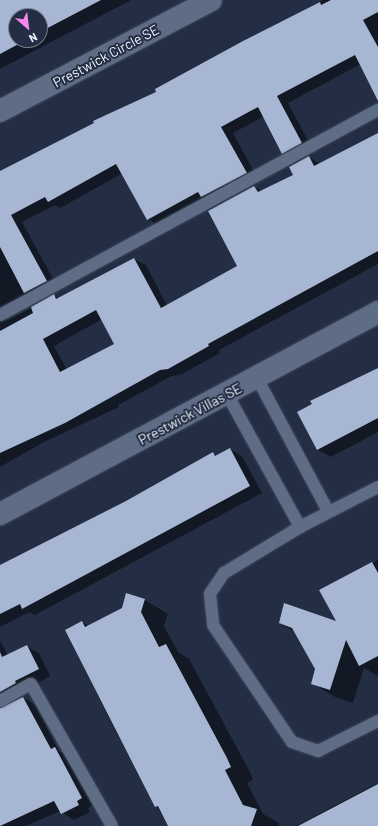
<!DOCTYPE html>
<style>
body{margin:0}
#map{position:relative;width:378px;height:826px;overflow:hidden;background:#232e44;font-family:Barlow,sans-serif}
div>[style]{position:absolute}
.shadow>*{inset:0;background:#0007}
.building>*{inset:0;background:#a7b6d2}
.roads{filter:drop-shadow(0 0 1px #434b5d) drop-shadow(0 0 1px #434b5d)}
.service>*{height:12px;margin:-6px;padding:0 6px;transform-origin:6px;border-radius:6px;background:#5f6c86}
.minor>*{height:22px;margin:-11px;padding:0 11px;transform-origin:11px;border-radius:11px;background:#5f6c86}
.tertiary>*{height:22px;margin:-11px;padding:0 11px;transform-origin:11px;border-radius:11px;background:#5f6c86}
span{translate:-50% -50%;white-space:nowrap;text-align:center;line-height:1.15;-webkit-text-stroke:4px #232e44;paint-order:stroke}
.street-label{font-size:14px;color:#f0f4fd}
.north{position:absolute;left:8px;top:8px;width:40px;height:40px;box-sizing:border-box;background:#232e44;border:1px solid #757d8e;border-radius:50%;rotate:152deg;font-size:11px;font-weight:700;line-height:16px;text-align:center;color:#f0f4fd}
.north::after{content:'';display:block;margin:auto;width:14px;height:18px;background:#f987e9;clip-path:polygon(50% 0,100% 100%,50% 72%,0 100%)}
</style>
<div id="map">
<div class="shadow">
<div style="clip-path:polygon(evenodd,0 0,131px 0,0 69px,0 0,16px 16px,40px 16px,40px 40px,16px 40px,16px 16px)"></div>
<div style="clip-path:polygon(evenodd,323px 0,378px 0,378px 99px,361px 64px,288px 103px,313px 150px,294px 160px,283px 153px,264px 116px,233px 133px,258px 179px,159px 226px,148px 219px,123px 173px,60px 208px,55px 205px,22px 222px,58px 288px,8px 315px,6px 321px,54px 296px,59px 298px,134px 259px,146px 265px,167px 306px,238px 267px,254px 187px,262px 191px,294px 176px,309px 157px,320px 164px,378px 133px,378px 264px,219px 350px,220px 353px,180px 375px,172px 376px,118px 405px,119px 407px,44px 442px,0 467px,0 174px,157px 92px,156px 90px,323px 0,102px 319px,115px 344px,67px 370px,54px 346px,102px 319px)"></div>
<div style="clip-path:polygon(378px 368px,378px 432px,331px 457px,318px 450px,298px 413px)"></div>
<div style="clip-path:polygon(230px 449px,242px 456px,262px 493px,35px 615px,29px 612px,0 627px,0 568px,166px 481px,213px 453px,217px 456px)"></div>
<div style="clip-path:polygon(378px 560px,378px 676px,364px 668px,353px 703px,335px 697px,312px 683px,317px 669px,295px 632px,280px 623px,338px 623px,320px 591px)"></div>
<div style="clip-path:polygon(127px 594px,145px 600px,168px 614px,164px 626px,178px 652px,189px 659px,250px 772px,253px 780px,247px 783px,263px 814px,279px 823px,279px 826px,168px 826px,114px 728px,66px 631px,82px 622px,89px 626px,123px 609px)"></div>
<div style="clip-path:polygon(0 641px,8px 655px,26px 646px,39px 653px,50px 676px,8px 701px,4px 709px,23px 698px,35px 705px,59px 751px,67px 755px,93px 805px,88px 808px,90px 812px,74px 820px,60px 811px,26px 826px,0 826px)"></div>
<div style="clip-path:polygon(378px 783px,378px 826px,296px 826px)"></div>
</div>
<div class="building">
<div style="clip-path:polygon(0 0,101px 0,40px 32px,40px 16px,16px 16px,16px 40px,26px 40px,0 54px)"></div>
<div style="clip-path:polygon(331px 0,378px 0,378px 12px,363px 20px,378px 47px,378px 101px,355px 55px,277px 96px,302px 143px,282px 154px,258px 107px,221px 127px,247px 173px,201px 197px,198px 192px,147px 220px,116px 164px,48px 202px,45px 197px,11px 215px,47px 281px,24px 293px,0 247px,0 171px,94px 123px,93px 121px,156px 92px,155px 89px,243px 41px,320px 2px,321px 5px)"></div>
<div style="clip-path:polygon(evenodd,378px 133px,378px 251px,208px 344px,209px 346px,168px 369px,160px 370px,65px 423px,0 453px,0 331px,33px 313px,31px 307px,54px 294px,56px 299px,134px 258px,161px 308px,237px 266px,208px 211px,254px 186px,258px 192px,293px 175px,289px 167px,309px 156px,314px 166px,378px 133px,96px 310px,114px 344px,60px 372px,43px 339px,96px 310px)"></div>
<div style="clip-path:polygon(378px 368px,378px 418px,317px 450px,297px 412px,312px 404px,310px 401px)"></div>
<div style="clip-path:polygon(230px 448px,250px 486px,22px 609px,20px 604px,0 614px,0 565px,126px 501px,213px 452px,215px 456px)"></div>
<div style="clip-path:polygon(372px 562px,378px 573px,378px 656px,359px 666px,346px 640px,330px 690px,311px 684px,315px 669px,292px 628px,279px 623px,284px 603px,336px 621px,319px 590px)"></div>
<div style="clip-path:polygon(126px 593px,145px 599px,141px 612px,159px 647px,166px 644px,227px 758px,231px 767px,225px 770px,243px 805px,257px 809px,251px 826px,168px 826px,158px 806px,155px 807px,65px 630px,82px 621px,85px 627px,122px 608px)"></div>
<div style="clip-path:polygon(27px 645px,39px 669px,15px 681px,16px 683px,0 692px,0 652px,2px 657px)"></div>
<div style="clip-path:polygon(23px 697px,51px 749px,55px 747px,82px 798px,77px 801px,79px 805px,61px 814px,54px 801px,0 826px,0 708px)"></div>
<div style="clip-path:polygon(378px 784px,378px 826px,298px 826px)"></div>
</div>
<div class="roads">
<div class="service">
<div style="left:0;top:315px;width:430px;rotate:-28.5deg"></div>
<div style="left:257px;top:378px;width:151px;rotate:61.9deg"></div>
<div style="left:227px;top:394px;width:152px;rotate:61.2deg"></div>
<div style="left:378px;top:487px;width:88px;rotate:152.9deg"></div>
<div style="left:300px;top:527px;width:89px;rotate:148.8deg"></div>
<div style="left:224px;top:573px;width:25px;rotate:124deg"></div>
<div style="left:210px;top:594px;width:31px;rotate:84deg"></div>
<div style="left:213px;top:625px;width:141px;rotate:56deg"></div>
<div style="left:292px;top:742px;width:28px;rotate:19deg"></div>
<div style="left:318px;top:751px;width:67px;rotate:-26.6deg"></div>
<div style="left:0;top:701px;width:35px;rotate:-29deg"></div>
<div style="left:31px;top:684px;width:163px;rotate:60.3deg"></div>
</div>
<div class="minor">
<div style="left:0;top:514px;width:429px;rotate:-28.1deg"></div>
</div>
<div class="tertiary">
<div style="left:0;top:111px;width:238px;rotate:-27.7deg"></div>
</div>
</div>
<div class="street-label">
<span style="left:106px;top:56px;rotate:-28deg">Prestwick Circle SE</span>
<span style="left:190px;top:414px;rotate:-28deg">Prestwick Villas SE</span>
</div>
<div class="north">N</div>
</div>
